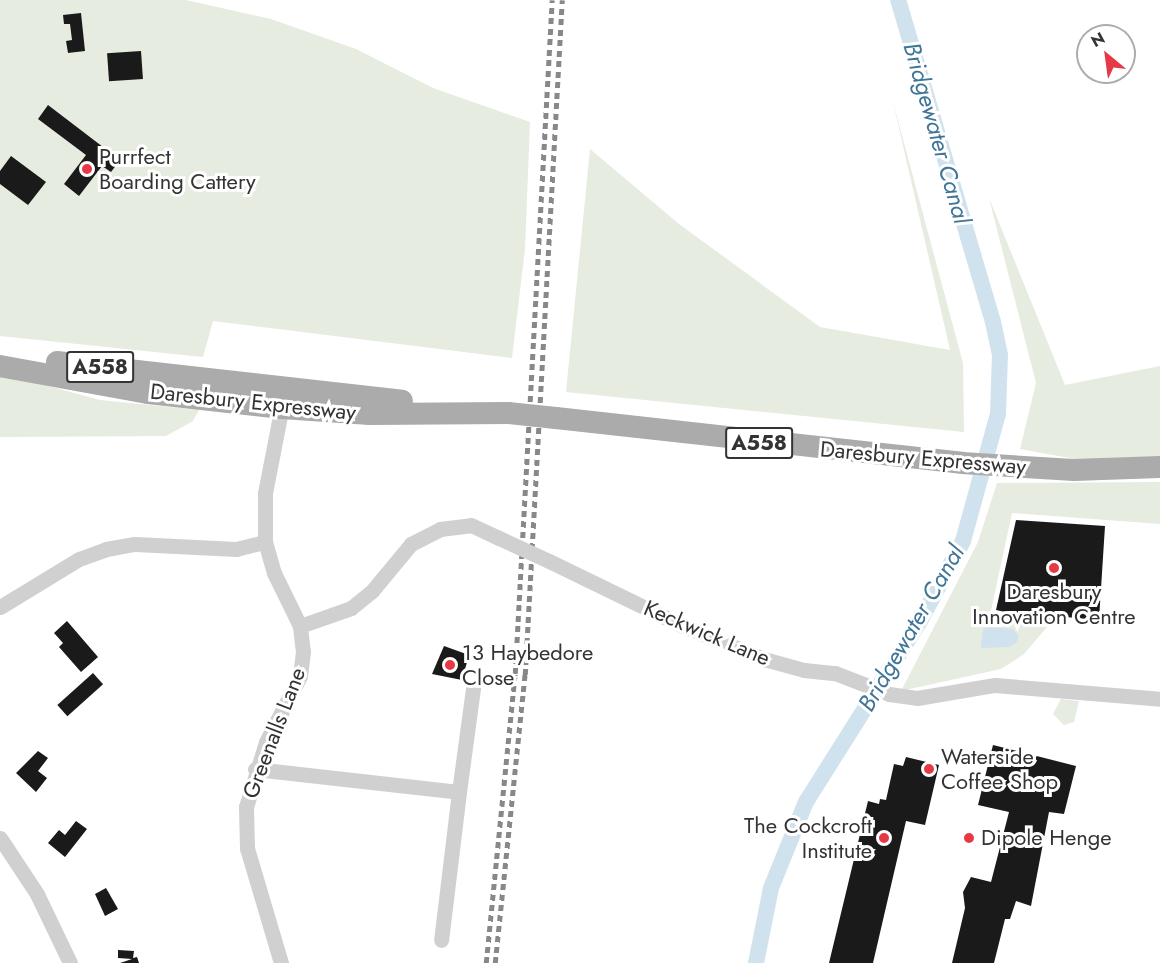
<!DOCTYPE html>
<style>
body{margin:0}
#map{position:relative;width:1160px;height:963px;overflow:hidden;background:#fff;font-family:Jost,sans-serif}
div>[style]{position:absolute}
.green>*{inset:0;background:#e6ecdf}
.water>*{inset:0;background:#cfe2ee}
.canal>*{height:16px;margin:-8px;padding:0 8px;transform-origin:8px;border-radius:8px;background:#cfe2ee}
.building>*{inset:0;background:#1a1a1a;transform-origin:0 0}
.street>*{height:15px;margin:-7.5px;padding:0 7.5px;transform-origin:7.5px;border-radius:7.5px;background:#d0d0d0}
.primary>*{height:22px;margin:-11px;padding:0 11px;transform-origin:11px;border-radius:11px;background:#ababab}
.rail>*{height:4.5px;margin-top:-2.25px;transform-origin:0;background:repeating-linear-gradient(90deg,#888 0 6px,transparent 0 10.5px)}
.street-bridge>*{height:15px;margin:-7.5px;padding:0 7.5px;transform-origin:7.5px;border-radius:7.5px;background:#d0d0d0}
.primary-bridge>*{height:22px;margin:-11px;padding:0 11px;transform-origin:11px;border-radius:11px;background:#ababab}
.dots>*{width:16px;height:16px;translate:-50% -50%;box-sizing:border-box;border:3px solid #fff;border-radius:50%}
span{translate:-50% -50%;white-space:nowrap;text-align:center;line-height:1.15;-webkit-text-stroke:6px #fff;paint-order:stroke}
.shield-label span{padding:2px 4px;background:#fff;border:2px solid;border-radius:4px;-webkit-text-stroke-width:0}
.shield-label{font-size:21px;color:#333;font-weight:700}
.poi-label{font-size:22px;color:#333}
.left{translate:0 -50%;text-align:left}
.right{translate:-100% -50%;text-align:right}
.street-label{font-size:22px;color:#333}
.water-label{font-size:24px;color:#3f7597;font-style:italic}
.north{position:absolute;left:1076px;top:24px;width:60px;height:60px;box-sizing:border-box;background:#fff;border:2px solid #adadad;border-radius:50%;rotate:331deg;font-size:16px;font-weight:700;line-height:24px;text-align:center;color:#333}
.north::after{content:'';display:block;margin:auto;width:21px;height:27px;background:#e63946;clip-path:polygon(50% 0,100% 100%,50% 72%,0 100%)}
</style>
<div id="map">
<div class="green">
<div style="clip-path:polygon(0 0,186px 0,271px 19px,356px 49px,433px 88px,530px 122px,525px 249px,512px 358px,213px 321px,203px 357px,0 336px)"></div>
<div style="clip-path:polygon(893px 102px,963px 363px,964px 432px,566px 392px,590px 149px,679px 224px,820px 327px,950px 350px)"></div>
<div style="clip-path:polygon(989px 198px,1065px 385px,1160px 366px,1160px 467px,1130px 469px,1020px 449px,1036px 383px)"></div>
<div style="clip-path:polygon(0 373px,100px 400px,199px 410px,193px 421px,166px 436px,0 437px)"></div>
<div style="clip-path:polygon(1160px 482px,1160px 524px,1012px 513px,990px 615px,1047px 627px,1024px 654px,1001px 669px,901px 691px,978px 542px,997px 483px)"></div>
<div style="clip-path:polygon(1061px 699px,1079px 701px,1074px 722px,1064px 725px,1053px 714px)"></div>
</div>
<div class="water">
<div style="clip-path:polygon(989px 627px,1012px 629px,1019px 636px,1017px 642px,1010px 647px,981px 648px,983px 629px)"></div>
</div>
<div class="canal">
<div style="left:756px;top:963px;width:76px;rotate:-78.7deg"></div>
<div style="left:771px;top:888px;width:93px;rotate:-67.9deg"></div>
<div style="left:806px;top:802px;width:214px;rotate:-57.8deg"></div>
<div style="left:920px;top:621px;width:91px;rotate:-61.7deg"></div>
<div style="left:963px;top:541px;width:132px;rotate:-74.6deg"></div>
<div style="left:998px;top:414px;width:59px;rotate:-88.1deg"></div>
<div style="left:1000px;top:355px;width:34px;rotate:-102deg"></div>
<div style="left:993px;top:322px;width:336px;rotate:-106.4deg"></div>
</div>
<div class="building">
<div style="clip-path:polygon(81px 13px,85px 51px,68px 53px,66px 41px,72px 40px,70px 24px,64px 24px,63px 15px)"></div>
<div style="left:141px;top:51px;width:28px;height:34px;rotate:86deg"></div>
<div style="clip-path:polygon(48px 105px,120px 160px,111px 172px,102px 166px,79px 196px,64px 184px,86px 155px,38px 119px)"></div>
<div style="clip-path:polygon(11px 156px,46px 182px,28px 205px,0 184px,0 171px)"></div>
<div style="clip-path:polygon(1016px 520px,1105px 526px,1099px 620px,1065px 617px,1064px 625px,996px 610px)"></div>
<div style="clip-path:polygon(67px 621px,98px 657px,81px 672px,59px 647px,63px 643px,54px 633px)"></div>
<div style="clip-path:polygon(444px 646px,469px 655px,462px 680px,432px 674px)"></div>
<div style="left:93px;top:673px;width:15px;height:48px;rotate:48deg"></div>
<div style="clip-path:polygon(993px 745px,1076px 766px,1064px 814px,1049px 812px,1031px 906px,1016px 901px,1010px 919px,1005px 919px,994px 963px,952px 963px,965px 908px,963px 892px,971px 877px,991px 882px,1009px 812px,978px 805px)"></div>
<div style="clip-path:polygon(38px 751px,48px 758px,38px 771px,47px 778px,36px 792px,16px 773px)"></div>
<div style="clip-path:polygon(906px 757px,939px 765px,925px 825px,906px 821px,873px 963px,829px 963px,868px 801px,879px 804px,880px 799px,886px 800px,894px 764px,903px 766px)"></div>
<div style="clip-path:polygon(76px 821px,87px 829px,65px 857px,48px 843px,59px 830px,65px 835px)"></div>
<div style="clip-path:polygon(106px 888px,118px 909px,105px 916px,95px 894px)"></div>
<div style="clip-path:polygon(118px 950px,134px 951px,133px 958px,137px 957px,139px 963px,120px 963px,132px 959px,118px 958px)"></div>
</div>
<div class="street">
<div style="left:549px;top:561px;width:147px;rotate:25.9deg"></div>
<div style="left:681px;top:625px;width:90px;rotate:22.3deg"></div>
<div style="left:764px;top:659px;width:41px;rotate:15.4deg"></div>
<div style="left:804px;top:670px;width:31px;rotate:6deg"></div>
<div style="left:835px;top:673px;width:58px;rotate:21.3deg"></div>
<div style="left:889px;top:694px;width:28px;rotate:8deg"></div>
<div style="left:917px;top:698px;width:79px;rotate:-9.5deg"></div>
<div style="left:995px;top:685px;width:166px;rotate:4.8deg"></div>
<div style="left:0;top:607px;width:92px;rotate:-31.3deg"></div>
<div style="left:79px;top:559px;width:29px;rotate:-20deg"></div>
<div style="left:106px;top:549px;width:29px;rotate:-10deg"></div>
<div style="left:135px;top:544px;width:101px;rotate:2.8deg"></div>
<div style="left:236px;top:549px;width:30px;rotate:-14deg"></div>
<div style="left:300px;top:626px;width:54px;rotate:-19.4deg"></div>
<div style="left:351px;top:608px;width:27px;rotate:-39deg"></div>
<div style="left:372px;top:591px;width:61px;rotate:-50.3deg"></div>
<div style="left:411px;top:544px;width:33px;rotate:-27deg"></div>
<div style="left:440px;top:529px;width:31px;rotate:-7deg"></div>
<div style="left:471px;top:525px;width:31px;rotate:25deg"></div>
<div style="left:255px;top:769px;width:205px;rotate:6.4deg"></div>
<div style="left:459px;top:792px;width:149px;rotate:96.9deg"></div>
<div style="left:459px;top:792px;width:105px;rotate:-82.3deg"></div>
<div style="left:0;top:838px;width:67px;rotate:56.5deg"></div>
<div style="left:37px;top:894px;width:76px;rotate:64.4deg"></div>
<div style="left:281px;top:963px;width:120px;rotate:-106.5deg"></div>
<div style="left:247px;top:848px;width:41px;rotate:-91.4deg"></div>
<div style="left:246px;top:807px;width:68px;rotate:-72.9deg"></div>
<div style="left:266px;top:742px;width:74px;rotate:-62.7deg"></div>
<div style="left:300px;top:676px;width:24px;rotate:-83deg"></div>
<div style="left:303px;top:652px;width:26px;rotate:-97deg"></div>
<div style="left:300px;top:626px;width:59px;rotate:-116.1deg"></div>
<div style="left:274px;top:573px;width:32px;rotate:-106deg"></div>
<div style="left:265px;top:542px;width:49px;rotate:-90deg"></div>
<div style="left:265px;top:493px;width:95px;rotate:-79deg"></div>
</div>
<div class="primary">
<div style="left:57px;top:362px;width:347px;rotate:6.4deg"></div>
<div style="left:0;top:366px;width:150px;rotate:10.3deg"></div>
<div style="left:148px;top:393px;width:135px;rotate:6.4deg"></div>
<div style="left:282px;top:408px;width:88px;rotate:3.9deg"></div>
<div style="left:370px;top:414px;width:138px;rotate:-0.4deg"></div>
<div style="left:556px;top:418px;width:408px;rotate:6.3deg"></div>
<div style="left:962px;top:463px;width:112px;rotate:3.6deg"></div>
<div style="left:1074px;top:470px;width:86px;rotate:-2deg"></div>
</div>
<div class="rail">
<div style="left:486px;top:963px;width:290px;rotate:-84.3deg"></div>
<div style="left:515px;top:674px;width:675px;rotate:-86.86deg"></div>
<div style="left:495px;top:963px;width:290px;rotate:-84.1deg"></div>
<div style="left:525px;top:675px;width:676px;rotate:-86.86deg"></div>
</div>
<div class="street-bridge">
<div style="left:499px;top:538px;width:55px;rotate:24.7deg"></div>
</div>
<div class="primary-bridge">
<div style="left:508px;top:413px;width:48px;rotate:5.9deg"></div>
</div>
<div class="dots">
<div style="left:87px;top:169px;background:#e63946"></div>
<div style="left:1054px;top:568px;background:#e63946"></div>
<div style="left:450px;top:665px;background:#e63946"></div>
<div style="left:929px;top:769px;background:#e63946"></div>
<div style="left:884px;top:838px;background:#e63946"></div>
<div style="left:969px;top:838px;background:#e63946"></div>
</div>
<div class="shield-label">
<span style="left:100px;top:367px">A558</span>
<span style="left:759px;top:443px">A558</span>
</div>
<div class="poi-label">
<span class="left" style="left:99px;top:169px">Purrfect<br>Boarding Cattery</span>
<span style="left:1054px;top:604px">Daresbury<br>Innovation Centre</span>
<span class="left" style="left:462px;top:665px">13 Haybedore<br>Close</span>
<span class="left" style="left:941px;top:769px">Waterside<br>Coffee Shop</span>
<span class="right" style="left:872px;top:838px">The Cockcroft<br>Institute</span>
<span class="left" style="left:981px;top:838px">Dipole Henge</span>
</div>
<div class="street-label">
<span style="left:253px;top:402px;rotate:6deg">Daresbury Expressway</span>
<span style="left:923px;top:458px;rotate:5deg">Daresbury Expressway</span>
<span style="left:707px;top:633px;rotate:23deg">Keckwick Lane</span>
<span style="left:274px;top:733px;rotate:-69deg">Greenalls Lane</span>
</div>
<div class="water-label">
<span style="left:937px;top:133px;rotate:74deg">Bridgewater Canal</span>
<span style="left:911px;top:628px;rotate:-60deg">Bridgewater Canal</span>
</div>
<div class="north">N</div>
</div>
